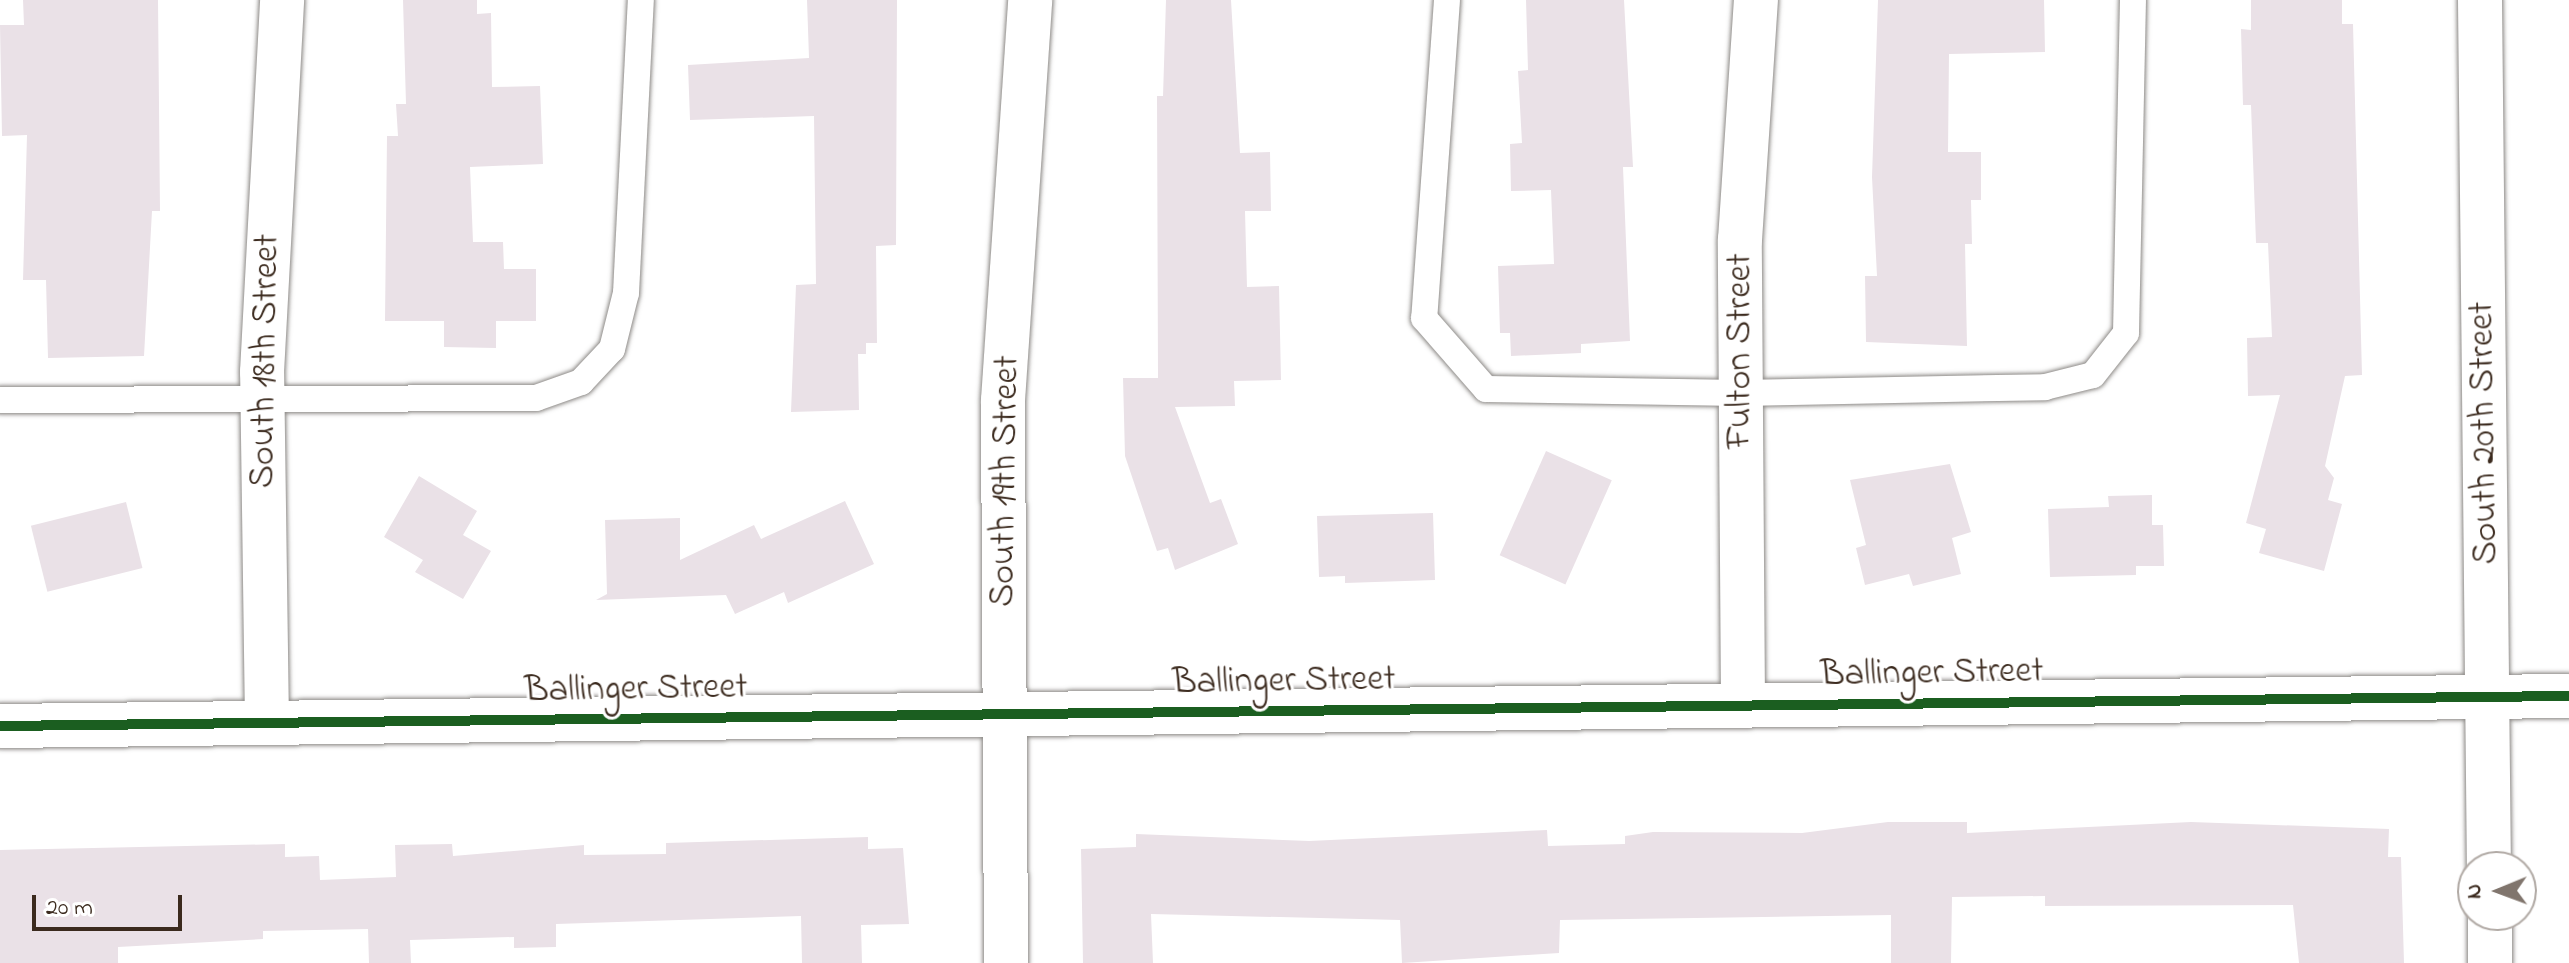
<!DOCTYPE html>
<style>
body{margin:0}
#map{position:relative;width:2569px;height:963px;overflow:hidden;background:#fff;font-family:"Indie Flower",sans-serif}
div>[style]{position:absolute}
.building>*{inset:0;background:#eae1e7;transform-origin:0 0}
.roads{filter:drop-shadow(0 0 2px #8e8b88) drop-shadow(0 0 2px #8e8b88)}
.lane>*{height:26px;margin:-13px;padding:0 13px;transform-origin:13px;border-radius:13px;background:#fff}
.street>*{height:44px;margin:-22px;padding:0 22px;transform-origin:22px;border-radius:22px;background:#fff}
.secondary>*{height:44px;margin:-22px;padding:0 22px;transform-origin:22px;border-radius:22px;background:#fff}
.cycleway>*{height:10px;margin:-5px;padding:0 5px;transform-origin:5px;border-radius:5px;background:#1b5e20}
span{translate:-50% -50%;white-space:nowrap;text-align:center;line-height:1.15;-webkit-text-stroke:6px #fff;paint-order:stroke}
.street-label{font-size:36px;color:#3b2a1e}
.north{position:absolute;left:2457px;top:851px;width:80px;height:80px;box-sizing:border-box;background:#fff;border:2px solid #b1aaa5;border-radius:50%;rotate:269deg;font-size:22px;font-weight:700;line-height:32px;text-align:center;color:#3b2a1e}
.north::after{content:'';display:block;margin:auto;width:28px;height:36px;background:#80756d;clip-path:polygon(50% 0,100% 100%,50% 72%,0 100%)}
.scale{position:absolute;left:32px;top:895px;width:150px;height:36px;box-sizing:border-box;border:4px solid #3b2a1e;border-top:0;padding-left:10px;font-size:24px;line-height:28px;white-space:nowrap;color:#3b2a1e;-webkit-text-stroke:6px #fff;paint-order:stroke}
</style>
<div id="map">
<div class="building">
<div style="clip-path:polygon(23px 0,158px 0,160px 211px,152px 211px,144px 356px,48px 358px,46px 280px,23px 280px,27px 135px,2px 136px,0 25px,24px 25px)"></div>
<div style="clip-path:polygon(403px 0,477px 0,477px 14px,491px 13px,492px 87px,540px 86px,543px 164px,470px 167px,473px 242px,503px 242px,504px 269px,536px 269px,536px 321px,496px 321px,496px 348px,444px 347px,444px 321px,385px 321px,387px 136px,398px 136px,396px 104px,406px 104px)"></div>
<div style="clip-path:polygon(807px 0,897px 0,896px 245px,876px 246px,877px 343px,866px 343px,866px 354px,858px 354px,859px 410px,791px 412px,796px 285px,816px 284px,814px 116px,690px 120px,688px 65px,809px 58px)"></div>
<div style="clip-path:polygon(1166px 0,1231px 0,1240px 153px,1270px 152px,1271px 211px,1245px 211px,1247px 287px,1279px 286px,1281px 380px,1234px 381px,1235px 406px,1175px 407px,1210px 503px,1221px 499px,1238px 544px,1175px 570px,1168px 548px,1157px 551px,1125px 456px,1123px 378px,1158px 378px,1157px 96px,1163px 96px)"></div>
<div style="clip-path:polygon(1526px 0,1624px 0,1633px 167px,1623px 167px,1630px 341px,1581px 344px,1581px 353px,1511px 356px,1510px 333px,1500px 333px,1498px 266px,1554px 264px,1551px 190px,1511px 191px,1510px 144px,1522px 143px,1518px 71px,1528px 70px)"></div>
<div style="clip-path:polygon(1878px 0,2044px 0,2045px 52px,1949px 54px,1948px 152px,1981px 152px,1981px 200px,1971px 200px,1972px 244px,1965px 244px,1967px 346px,1866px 342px,1865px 276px,1877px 276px,1872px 177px)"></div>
<div style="clip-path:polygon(2251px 0,2342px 0,2342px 24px,2353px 24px,2362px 375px,2345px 376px,2325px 466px,2334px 478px,2328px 500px,2342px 504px,2324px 571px,2259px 553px,2266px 529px,2246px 523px,2280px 395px,2248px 396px,2247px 338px,2272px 337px,2268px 243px,2256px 243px,2251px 105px,2243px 105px,2241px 29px,2251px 30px)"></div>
<div style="left:1546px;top:451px;width:72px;height:114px;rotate:24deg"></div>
<div style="clip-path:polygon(1950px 464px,1971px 532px,1952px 538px,1961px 574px,1913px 586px,1909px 574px,1865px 585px,1856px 548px,1866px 545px,1850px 480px)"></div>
<div style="clip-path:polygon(419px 476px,477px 511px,463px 535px,491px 551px,463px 599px,415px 572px,423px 560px,384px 537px)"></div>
<div style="clip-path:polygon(2152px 495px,2152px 525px,2163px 525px,2164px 566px,2136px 566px,2136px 575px,2050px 577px,2048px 509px,2109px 507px,2108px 496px)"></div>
<div style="clip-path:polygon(845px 501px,874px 564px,788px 603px,784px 592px,735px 614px,726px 595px,596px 600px,607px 594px,605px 520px,680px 518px,680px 560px,754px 525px,761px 539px)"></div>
<div style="left:126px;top:502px;width:68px;height:98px;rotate:76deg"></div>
<div style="clip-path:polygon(1433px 513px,1435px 580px,1345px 583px,1345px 576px,1319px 577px,1317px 516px)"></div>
<div style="clip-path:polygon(1888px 822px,1967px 822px,1967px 833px,2191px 822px,2389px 829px,2388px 857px,2401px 857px,2404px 963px,2299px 963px,2293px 905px,2045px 906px,2045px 896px,1952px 897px,1951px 963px,1891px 963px,1891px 915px,1560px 920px,1559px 953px,1402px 963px,1400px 920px,1151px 914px,1153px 963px,1083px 963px,1081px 849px,1136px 847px,1136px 834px,1309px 841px,1547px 830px,1548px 846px,1625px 844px,1625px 836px,1653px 832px,1802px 833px)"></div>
<div style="clip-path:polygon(868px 837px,868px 849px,903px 848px,909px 924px,861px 925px,862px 963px,802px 963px,801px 916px,556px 924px,556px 947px,514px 948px,514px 937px,410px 940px,411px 963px,369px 963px,368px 929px,263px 931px,263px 939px,118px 947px,118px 963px,0 963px,0 850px,285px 844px,285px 857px,319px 856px,320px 880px,396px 877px,395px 845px,452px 844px,453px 856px,584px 845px,584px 855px,666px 854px,666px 843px)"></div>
</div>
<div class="roads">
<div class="lane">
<div style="left:1447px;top:0;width:319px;rotate:94.1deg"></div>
<div style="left:1424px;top:318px;width:94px;rotate:48.9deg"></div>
<div style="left:1486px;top:389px;width:255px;rotate:0.9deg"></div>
<div style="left:1741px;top:393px;width:304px;rotate:-1.1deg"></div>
<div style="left:2045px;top:387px;width:49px;rotate:-14deg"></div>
<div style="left:2093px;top:375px;width:53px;rotate:-51.8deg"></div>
<div style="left:2126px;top:333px;width:333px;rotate:-88.8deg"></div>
<div style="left:0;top:400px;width:536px;rotate:-0.21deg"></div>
<div style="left:536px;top:398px;width:48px;rotate:-19.6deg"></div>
<div style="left:581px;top:382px;width:45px;rotate:-46.8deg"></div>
<div style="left:612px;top:349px;width:58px;rotate:-76deg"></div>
<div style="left:626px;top:293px;width:293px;rotate:-87.1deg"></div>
</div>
<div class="street">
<div style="left:1743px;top:704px;width:464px;rotate:-90.4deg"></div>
<div style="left:1740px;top:240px;width:241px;rotate:-86.2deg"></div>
<div style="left:267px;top:723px;width:351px;rotate:-90.8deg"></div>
<div style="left:262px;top:372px;width:373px;rotate:-86.9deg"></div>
<div style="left:0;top:726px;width:2569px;rotate:-0.67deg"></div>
<div style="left:1006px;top:963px;width:563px;rotate:-90.31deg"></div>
<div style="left:1003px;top:400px;width:401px;rotate:-86.1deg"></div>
</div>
<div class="secondary">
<div style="left:2480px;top:0;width:867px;rotate:89.41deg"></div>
<div style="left:2490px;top:915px;width:48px;rotate:90deg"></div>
</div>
</div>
<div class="cycleway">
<div style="left:0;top:726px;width:2569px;rotate:-0.67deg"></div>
</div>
<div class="street-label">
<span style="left:1741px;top:351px;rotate:-90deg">Fulton Street</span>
<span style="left:266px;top:361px;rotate:-89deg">South 18th Street</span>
<span style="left:2485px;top:433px;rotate:-91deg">South 20th Street</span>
<span style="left:1006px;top:481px;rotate:-89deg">South 19th Street</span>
<span style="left:1932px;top:674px;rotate:-1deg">Ballinger Street</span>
<span style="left:1284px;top:682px;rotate:-1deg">Ballinger Street</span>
<span style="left:636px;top:690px;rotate:-1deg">Ballinger Street</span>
</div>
<div class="north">N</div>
<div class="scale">20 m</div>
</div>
